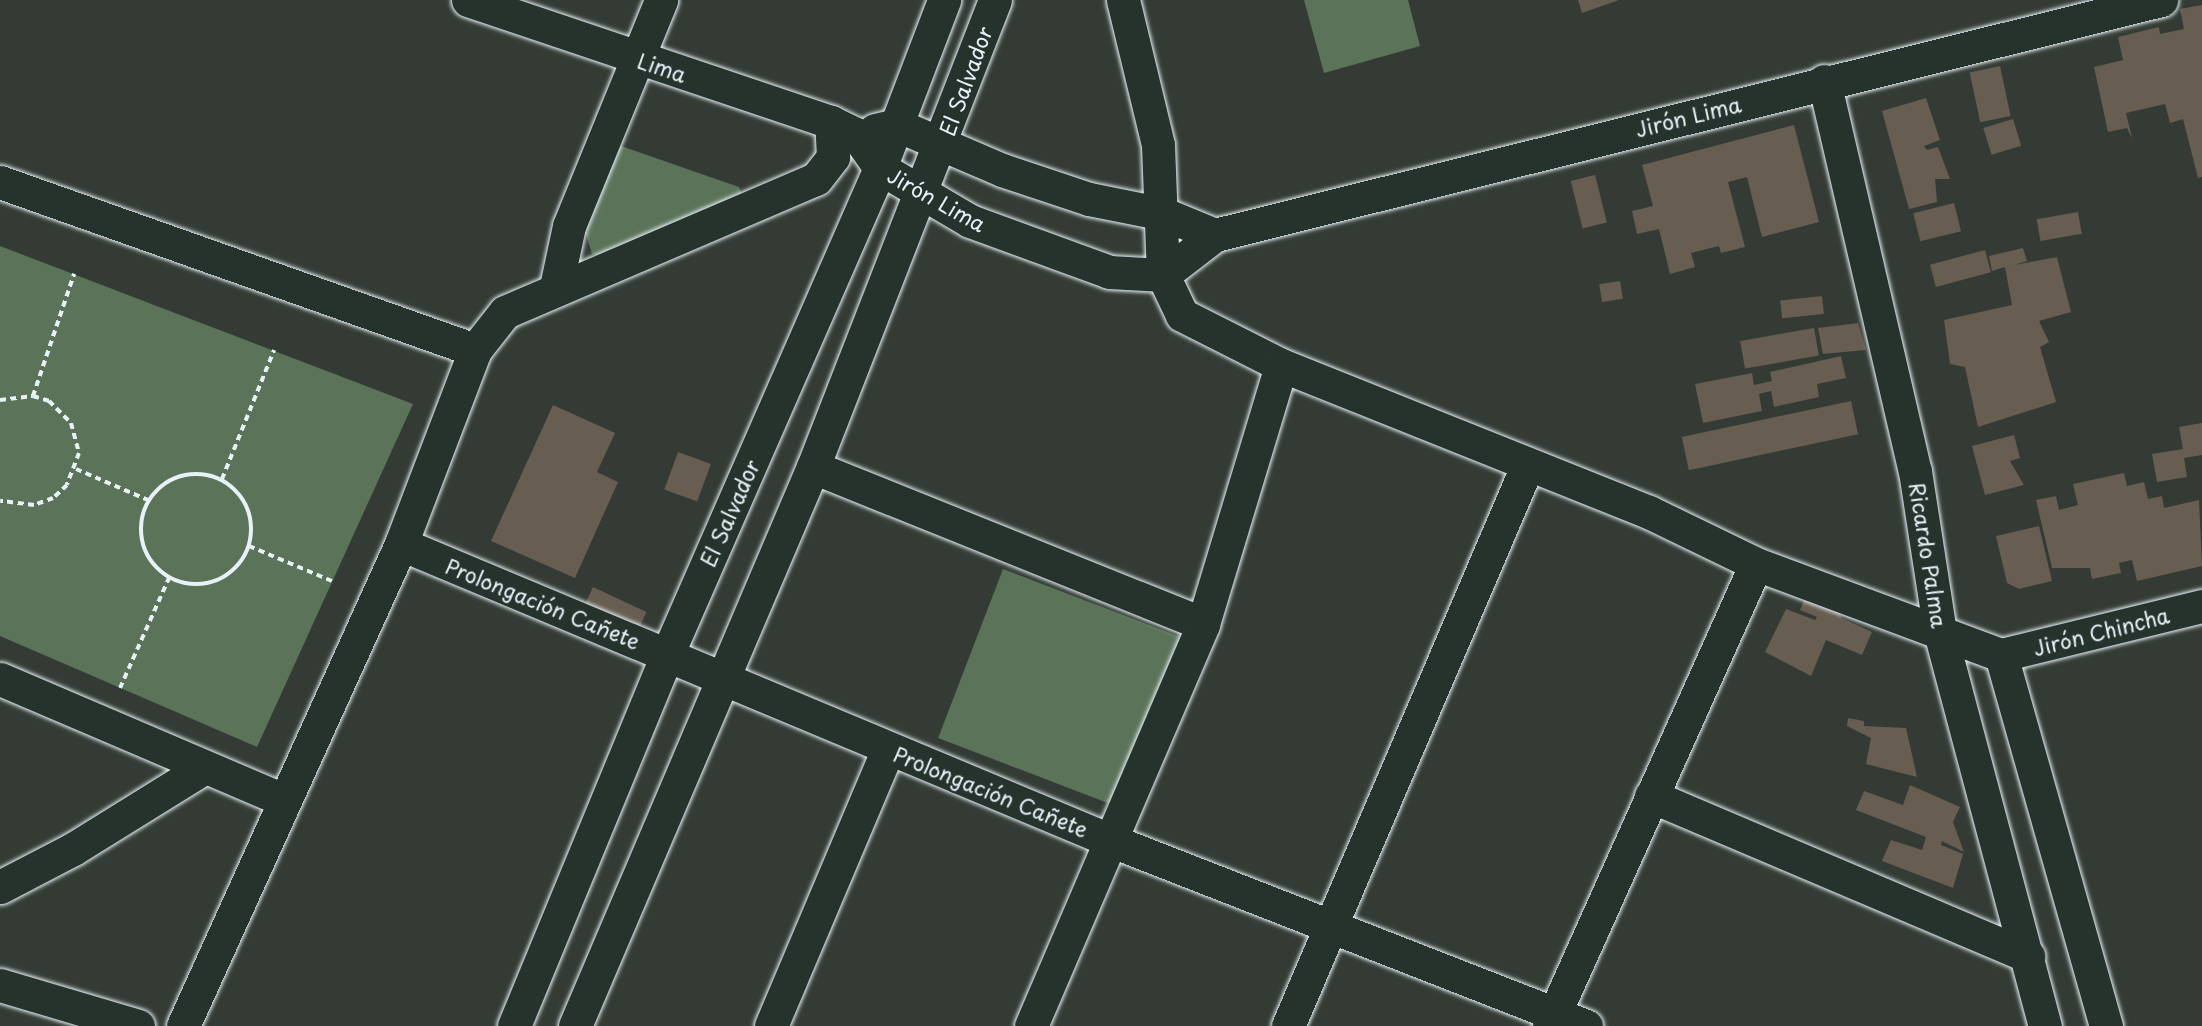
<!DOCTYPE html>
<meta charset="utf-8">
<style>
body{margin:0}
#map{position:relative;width:2202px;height:1026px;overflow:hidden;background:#333b34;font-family:"Playpen Sans",sans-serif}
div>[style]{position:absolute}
.green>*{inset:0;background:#5b7459;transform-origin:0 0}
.building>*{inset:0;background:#675d51;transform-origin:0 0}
.path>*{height:4px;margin-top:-2px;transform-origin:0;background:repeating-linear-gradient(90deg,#e8f1f8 0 6px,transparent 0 10.5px)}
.path>.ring{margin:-2px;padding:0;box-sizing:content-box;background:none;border:4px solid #e8f1f8;border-radius:50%}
.roads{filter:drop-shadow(0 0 2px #e8f1f8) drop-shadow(0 0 2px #e8f1f8)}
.minor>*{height:33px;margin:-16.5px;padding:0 16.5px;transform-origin:16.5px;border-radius:16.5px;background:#26332d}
span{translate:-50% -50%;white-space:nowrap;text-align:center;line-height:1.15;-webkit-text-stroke:4.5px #26332d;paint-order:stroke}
.street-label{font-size:21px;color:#e8f1f8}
</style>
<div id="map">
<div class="green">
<div style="clip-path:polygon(1304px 0,1408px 0,1420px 46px,1324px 73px)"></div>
<div style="clip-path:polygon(621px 146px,739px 187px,746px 204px,605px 256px,592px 254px,583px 225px)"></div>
<div style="clip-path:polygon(0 246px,413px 404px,257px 747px,0 636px)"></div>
<div style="left:1003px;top:569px;width:190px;height:181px;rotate:21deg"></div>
</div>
<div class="building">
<div style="clip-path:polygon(1578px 0,1619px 0,1582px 13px)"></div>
<div style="clip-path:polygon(2202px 5px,2202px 177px,2198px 178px,2183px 119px,2170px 123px,2165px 104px,2126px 113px,2132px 138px,2127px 128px,2108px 132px,2094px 67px,2123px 60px,2118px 37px,2159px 27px,2160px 34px,2184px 29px,2180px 9px)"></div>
<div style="left:2000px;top:66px;width:51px;height:31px;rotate:78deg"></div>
<div style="clip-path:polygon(1926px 98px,1940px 140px,1924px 146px,1927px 150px,1938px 147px,1950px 179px,1935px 179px,1937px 202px,1909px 209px,1882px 111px)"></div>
<div style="left:2013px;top:119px;width:28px;height:31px;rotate:73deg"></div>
<div style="clip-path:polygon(1794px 125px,1819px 222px,1762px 237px,1747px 177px,1728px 182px,1745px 247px,1721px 253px,1719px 246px,1691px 253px,1695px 267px,1670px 274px,1659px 229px,1637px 234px,1632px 211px,1653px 206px,1642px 165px)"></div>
<div style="left:1595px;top:175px;width:49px;height:25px;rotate:76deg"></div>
<div style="left:1954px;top:203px;width:29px;height:42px;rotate:76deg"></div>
<div style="left:2078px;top:212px;width:22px;height:42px;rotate:80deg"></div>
<div style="clip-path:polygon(2023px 248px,2027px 261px,2014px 265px,2057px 257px,2071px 312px,2039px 321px,2049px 342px,2040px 347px,2056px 402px,1978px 427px,1965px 367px,1950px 364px,1944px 320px,2012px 305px,2005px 267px,1992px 271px,1989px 256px)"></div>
<div style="left:1985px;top:250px;width:23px;height:57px;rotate:75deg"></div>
<div style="left:1620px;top:281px;width:18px;height:21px;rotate:81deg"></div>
<div style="left:1822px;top:296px;width:18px;height:42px;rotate:84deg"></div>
<div style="clip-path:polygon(1858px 323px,1866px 350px,1823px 354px,1818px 328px)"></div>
<div style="left:1814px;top:328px;width:28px;height:75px;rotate:80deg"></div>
<div style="clip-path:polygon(1841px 356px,1846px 378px,1817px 384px,1819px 397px,1774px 407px,1771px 391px,1759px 394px,1762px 411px,1703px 423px,1695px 384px,1752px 373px,1754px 385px,1772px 381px,1770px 372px)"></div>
<div style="left:1851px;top:401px;width:34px;height:173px;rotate:78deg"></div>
<div style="clip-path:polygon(553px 405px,615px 433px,597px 472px,618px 482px,575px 578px,491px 541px)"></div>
<div style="clip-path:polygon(2202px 423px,2202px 455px,2184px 458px,2187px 477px,2157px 482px,2152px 454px,2183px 449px,2179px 427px)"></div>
<div style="clip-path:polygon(2014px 435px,2020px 458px,2010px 461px,2024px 485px,1985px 495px,1972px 446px)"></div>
<div style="left:678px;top:452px;width:35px;height:40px;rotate:20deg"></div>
<div style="clip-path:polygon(2124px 473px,2127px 486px,2144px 482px,2148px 499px,2162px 496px,2164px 508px,2199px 500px,2202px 566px,2137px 581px,2132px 560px,2119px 563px,2121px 573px,2092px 579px,2090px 568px,2052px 568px,2036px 500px,2056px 496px,2059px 510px,2078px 505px,2073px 484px)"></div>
<div style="clip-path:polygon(2039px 526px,2052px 581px,2019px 589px,2007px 583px,1996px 536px)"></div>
<div style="left:593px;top:587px;width:59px;height:27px;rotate:25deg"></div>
<div style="clip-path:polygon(1805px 598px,1840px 609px,1841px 618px,1872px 632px,1862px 655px,1826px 640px,1811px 676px,1765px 652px,1786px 609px,1815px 620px,1817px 617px,1800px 610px)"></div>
<div style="clip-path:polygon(1848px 718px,1864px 721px,1864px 726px,1906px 728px,1917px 777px,1866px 764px,1871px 738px,1847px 726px)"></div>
<div style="clip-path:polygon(1910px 785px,1960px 807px,1953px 822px,1964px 852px,1942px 841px,1941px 845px,1963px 854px,1953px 888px,1882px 861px,1891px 840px,1922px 850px,1926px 837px,1856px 810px,1864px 791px,1903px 805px)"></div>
</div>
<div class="path">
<div style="left:33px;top:396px;width:129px;rotate:-71.4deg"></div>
<div style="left:0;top:400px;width:33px;rotate:-7deg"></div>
<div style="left:33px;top:396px;width:17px;rotate:17deg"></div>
<div style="left:49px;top:401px;width:31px;rotate:45deg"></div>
<div style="left:71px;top:423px;width:31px;rotate:75deg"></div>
<div style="left:79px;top:453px;width:34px;rotate:111deg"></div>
<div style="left:67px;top:485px;width:19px;rotate:137deg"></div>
<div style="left:53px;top:498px;width:20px;rotate:160deg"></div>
<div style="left:34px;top:505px;width:34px;rotate:-173deg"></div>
<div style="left:76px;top:469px;width:78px;rotate:23.3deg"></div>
<div class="ring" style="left:141px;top:474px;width:106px;height:106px"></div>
<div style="left:222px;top:479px;width:139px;rotate:-68deg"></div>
<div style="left:249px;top:546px;width:90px;rotate:22.9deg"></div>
<div style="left:120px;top:688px;width:120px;rotate:-66deg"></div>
</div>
<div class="roads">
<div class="minor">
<div style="left:468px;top:0;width:383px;rotate:18.6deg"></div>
<div style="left:831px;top:122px;width:28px;rotate:26deg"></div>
<div style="left:856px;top:134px;width:42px;rotate:54.8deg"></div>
<div style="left:880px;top:168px;width:104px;rotate:30.5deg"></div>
<div style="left:970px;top:221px;width:148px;rotate:20.1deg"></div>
<div style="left:1109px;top:272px;width:54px;rotate:3.2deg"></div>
<div style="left:1163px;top:275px;width:66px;rotate:-37.6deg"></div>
<div style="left:1215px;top:235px;width:975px;rotate:-13.95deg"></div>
<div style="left:1123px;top:0;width:149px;rotate:76.4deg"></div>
<div style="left:1158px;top:145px;width:130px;rotate:87.8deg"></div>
<div style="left:1163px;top:275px;width:44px;rotate:64.6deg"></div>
<div style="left:1182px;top:315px;width:111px;rotate:26.8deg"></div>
<div style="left:1281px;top:365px;width:396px;rotate:21.8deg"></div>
<div style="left:1649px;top:512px;width:119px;rotate:25.9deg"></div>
<div style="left:1756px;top:564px;width:261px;rotate:20.4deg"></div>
<div style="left:1824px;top:81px;width:400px;rotate:76.9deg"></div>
<div style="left:1915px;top:471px;width:163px;rotate:81.2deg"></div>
<div style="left:1940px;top:632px;width:408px;rotate:75.1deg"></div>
<div style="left:875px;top:130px;width:23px;rotate:-13deg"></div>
<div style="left:897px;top:125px;width:114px;rotate:23.2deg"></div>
<div style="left:1002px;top:170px;width:92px;rotate:18.4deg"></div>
<div style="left:1089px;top:199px;width:76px;rotate:11.3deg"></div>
<div style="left:1164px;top:214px;width:55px;rotate:22.4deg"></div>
<div style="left:0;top:182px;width:504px;rotate:19.48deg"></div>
<div style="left:556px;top:287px;width:62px;rotate:-78deg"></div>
<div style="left:569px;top:226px;width:244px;rotate:-67.8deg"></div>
<div style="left:813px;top:467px;width:420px;rotate:21.9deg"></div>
<div style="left:401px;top:544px;width:771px;rotate:22.67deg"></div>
<div style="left:1112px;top:841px;width:509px;rotate:21.32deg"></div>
<div style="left:2001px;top:655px;width:386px;rotate:74.2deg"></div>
<div style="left:2001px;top:655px;width:207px;rotate:-13.7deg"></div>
<div style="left:0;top:679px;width:308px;rotate:23.1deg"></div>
<div style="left:1651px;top:796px;width:410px;rotate:23deg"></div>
<div style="left:0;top:887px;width:82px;rotate:-27.5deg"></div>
<div style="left:73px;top:849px;width:155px;rotate:-31.8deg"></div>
<div style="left:0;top:985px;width:144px;rotate:16.5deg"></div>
<div style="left:183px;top:1026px;width:529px;rotate:-65.66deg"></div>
<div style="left:401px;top:544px;width:208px;rotate:-69.1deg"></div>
<div style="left:475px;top:350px;width:48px;rotate:-51.7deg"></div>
<div style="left:505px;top:312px;width:338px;rotate:-23.2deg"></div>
<div style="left:816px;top:179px;width:28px;rotate:-52deg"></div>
<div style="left:833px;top:157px;width:35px;rotate:-93deg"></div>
<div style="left:514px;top:1026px;width:401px;rotate:-67.6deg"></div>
<div style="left:667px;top:655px;width:532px;rotate:-66.38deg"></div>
<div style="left:880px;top:168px;width:180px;rotate:-69.1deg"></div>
<div style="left:575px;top:1026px;width:608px;rotate:-66.94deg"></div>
<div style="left:813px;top:467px;width:501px;rotate:-68.71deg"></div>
<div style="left:771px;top:1026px;width:301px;rotate:-67.1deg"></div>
<div style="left:1031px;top:1026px;width:437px;rotate:-66.8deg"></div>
<div style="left:1203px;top:624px;width:270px;rotate:-73.2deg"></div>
<div style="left:1288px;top:1026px;width:611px;rotate:-66.88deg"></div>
<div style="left:1549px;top:1026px;width:506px;rotate:-65.87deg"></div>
</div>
</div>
<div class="street-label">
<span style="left:662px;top:67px;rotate:18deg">Lima</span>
<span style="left:965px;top:81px;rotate:-70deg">El Salvador</span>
<span style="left:1688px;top:116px;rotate:-14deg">Jirón Lima</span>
<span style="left:937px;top:199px;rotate:29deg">Jirón Lima</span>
<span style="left:729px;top:513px;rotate:-66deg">El Salvador</span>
<span style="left:1929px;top:555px;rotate:81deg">Ricardo Palma</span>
<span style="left:543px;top:603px;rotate:22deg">Prolongación Cañete</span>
<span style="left:2101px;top:631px;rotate:-14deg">Jirón Chincha</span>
<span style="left:991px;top:791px;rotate:22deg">Prolongación Cañete</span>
</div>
</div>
